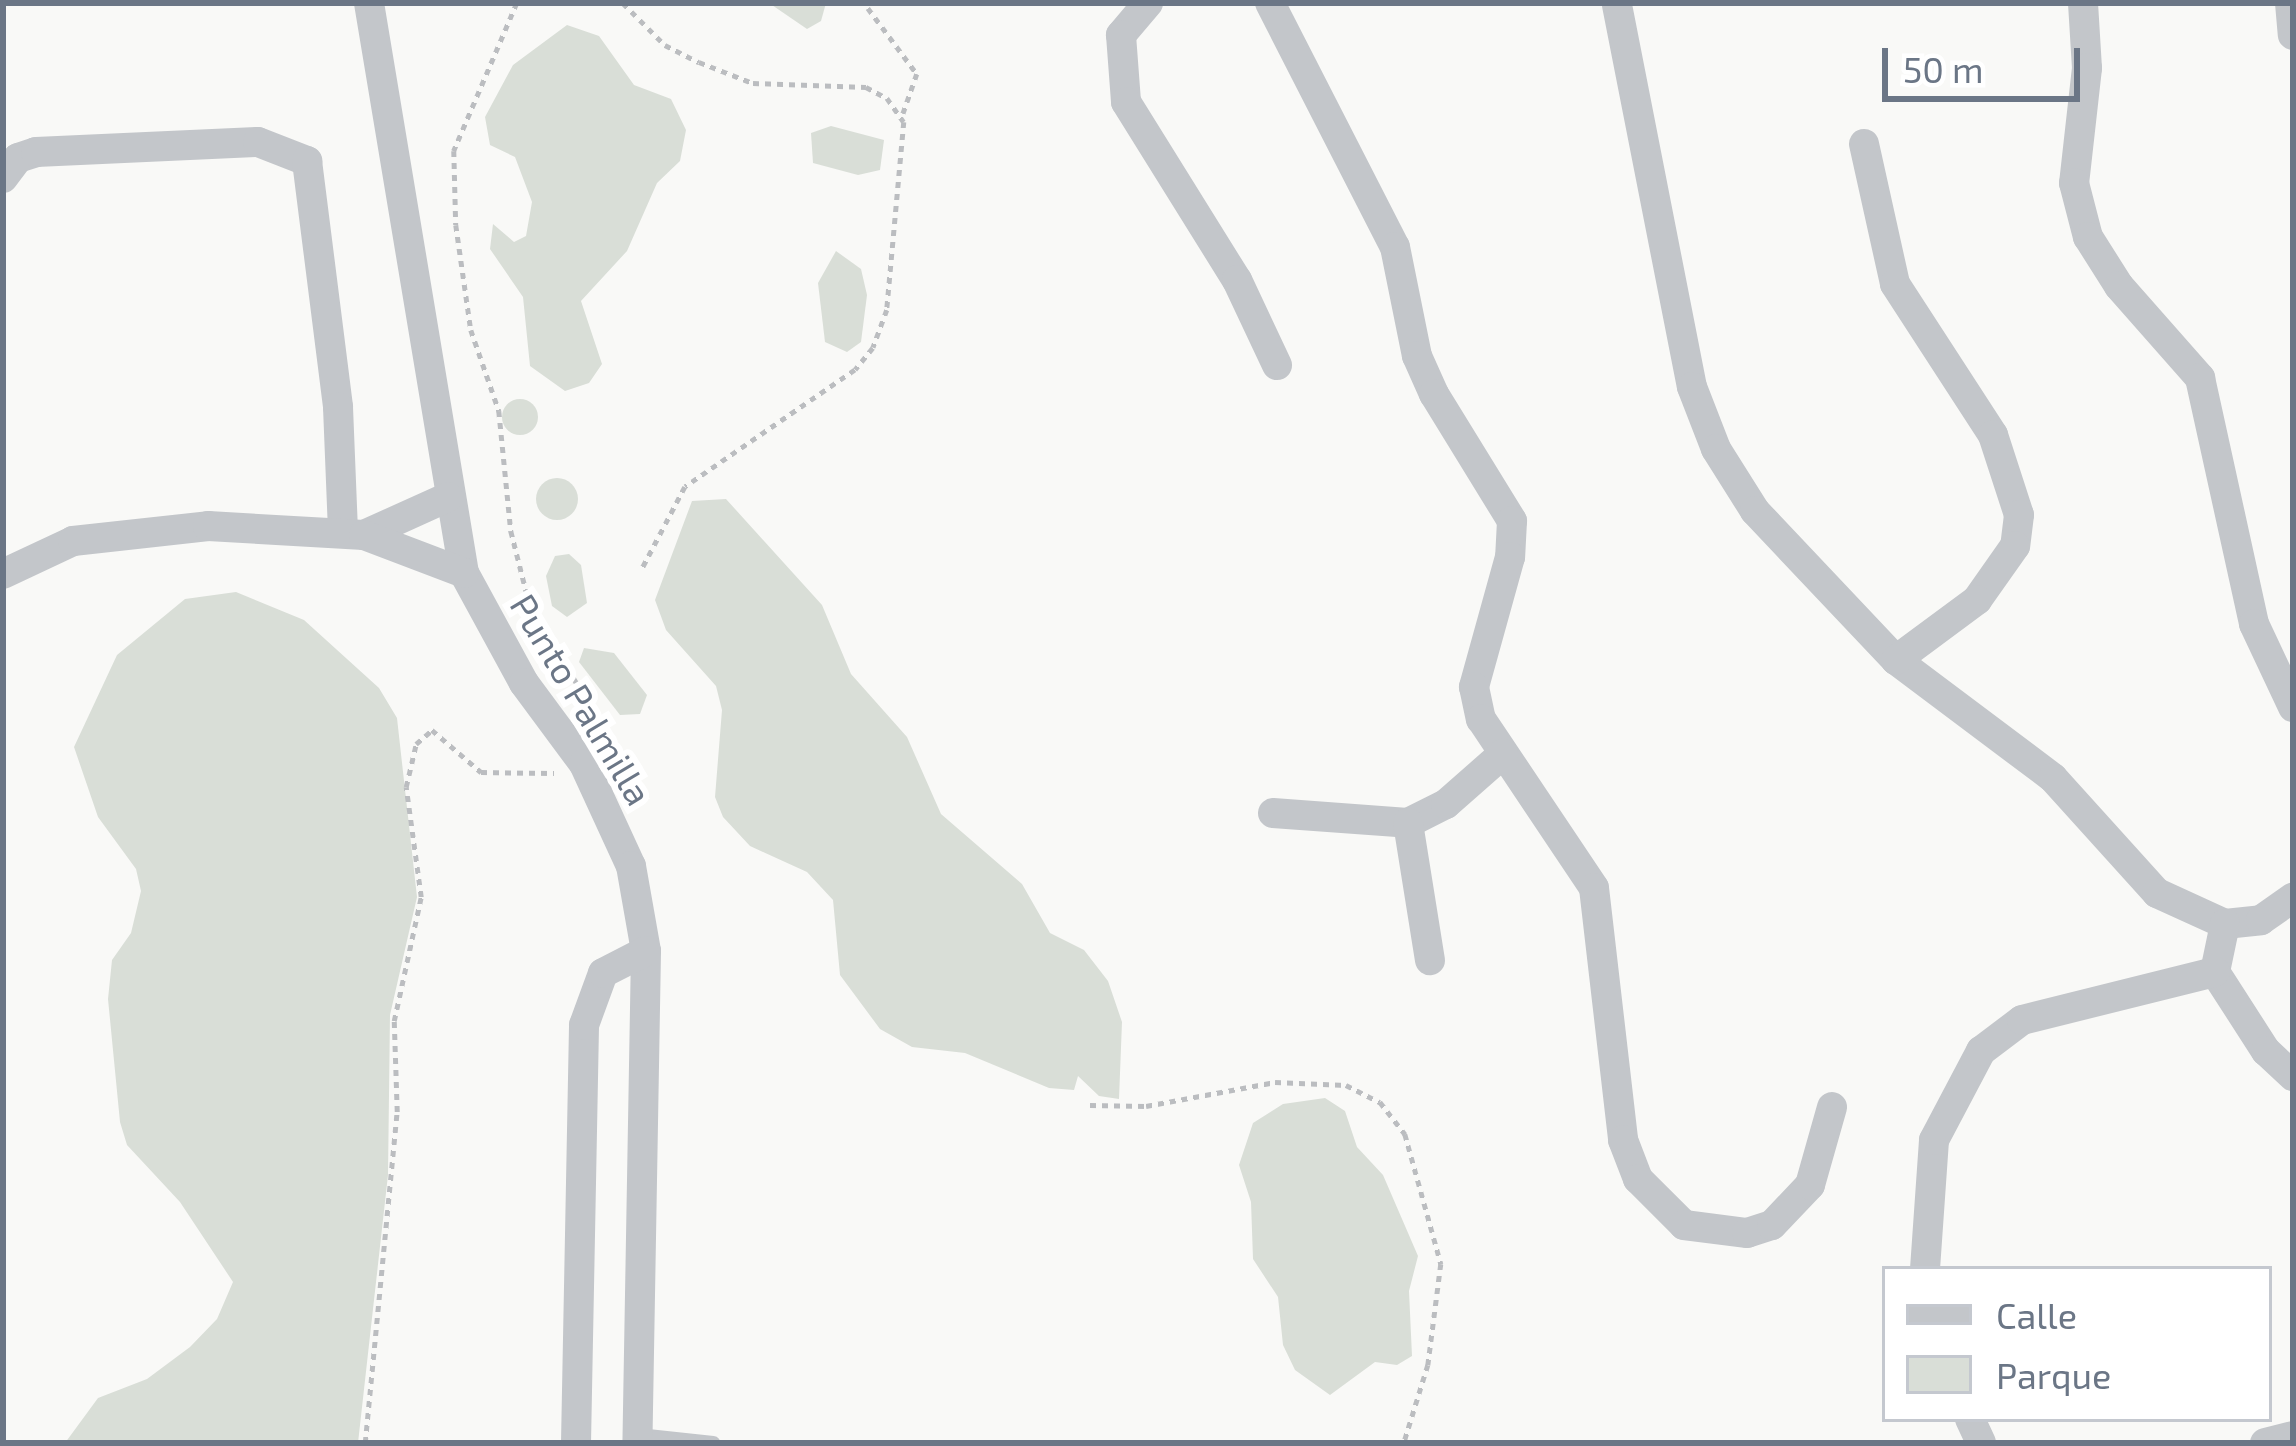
<!DOCTYPE html>
<style>
body{margin:0}
#map{position:relative;width:2296px;height:1446px;overflow:hidden;background:#f9f9f7;font-family:"Exo 2",sans-serif}
div>[style]{position:absolute}
.green>*{inset:0;background:#d9ded7}
.round{border-radius:50%}
.path>*{height:4.5px;margin-top:-2.25px;transform-origin:0;background:repeating-linear-gradient(90deg,#bbbdc0 0 6px,transparent 0 12px)}
.service>*{height:15px;margin:-7.5px;padding:0 7.5px;transform-origin:7.5px;border-radius:7.5px;background:#c3c6ca}
.minor>*{height:30px;margin:-15px;padding:0 15px;transform-origin:15px;border-radius:15px;background:#c3c6ca}
span{translate:-50% -50%;white-space:nowrap;text-align:center;line-height:1.15;-webkit-text-stroke:12px #fff;paint-order:stroke}
.street-label{font-size:36px;color:#6b7686}
.frame{position:absolute;inset:0;border:6px solid #6b7686;pointer-events:none}
.legend{position:absolute;left:1882px;top:1266px;width:390px;height:156px;box-sizing:border-box;background:#fff;border:3px solid #c4c8cf;margin:0;padding:15px 21px;list-style:none;font-size:36px;color:#6b7686}
.legend li{display:flex;align-items:center;gap:24px;height:60px}
.legend b{width:60px;border:3px solid #c4c8cf}
.scale{position:absolute;left:1882px;top:48px;width:198px;height:54px;box-sizing:border-box;border:6px solid #6b7686;border-top:0;padding-left:15px;font-size:36px;line-height:42px;white-space:nowrap;color:#6b7686;-webkit-text-stroke:9px #fff;paint-order:stroke}
</style>
<div id="map">
<div class="green">
<div style="clip-path:polygon(769px 3px,826px 3px,821px 21px,807px 29px)"></div>
<div style="clip-path:polygon(567px 25px,599px 36px,634px 85px,671px 99px,686px 130px,680px 161px,657px 183px,627px 251px,581px 301px,602px 364px,589px 383px,565px 391px,530px 366px,523px 297px,490px 249px,493px 224px,514px 242px,526px 236px,532px 202px,515px 157px,490px 145px,485px 117px,513px 65px)"></div>
<div style="clip-path:polygon(831px 126px,884px 140px,880px 170px,858px 175px,813px 163px,811px 133px)"></div>
<div style="clip-path:polygon(836px 251px,861px 269px,867px 295px,861px 342px,847px 352px,825px 342px,818px 283px)"></div>
<div class="round" style="left:502px;top:399px;width:36px;height:36px"></div>
<div class="round" style="left:536px;top:478px;width:42px;height:42px"></div>
<div style="clip-path:polygon(726px 499px,822px 605px,851px 674px,907px 737px,941px 814px,1022px 884px,1050px 933px,1084px 950px,1108px 981px,1122px 1022px,1119px 1099px,1099px 1096px,1078px 1076px,1074px 1090px,1049px 1088px,965px 1053px,912px 1047px,880px 1029px,840px 975px,833px 900px,807px 872px,750px 846px,723px 817px,715px 797px,722px 710px,716px 686px,666px 630px,655px 600px,692px 501px)"></div>
<div style="clip-path:polygon(569px 554px,581px 565px,587px 603px,567px 617px,552px 606px,546px 576px,555px 556px)"></div>
<div style="clip-path:polygon(236px 592px,304px 620px,379px 688px,397px 718px,417px 897px,390px 1015px,388px 1175px,358px 1443px,65px 1443px,98px 1398px,147px 1379px,190px 1347px,217px 1319px,233px 1282px,180px 1202px,127px 1145px,120px 1122px,108px 999px,112px 960px,131px 933px,141px 891px,136px 869px,98px 817px,74px 747px,117px 655px,185px 599px)"></div>
<div style="clip-path:polygon(584px 648px,614px 653px,647px 695px,640px 714px,620px 715px,579px 662px)"></div>
<div style="clip-path:polygon(1325px 1098px,1345px 1111px,1357px 1147px,1383px 1175px,1418px 1256px,1409px 1291px,1412px 1356px,1397px 1365px,1375px 1362px,1330px 1395px,1295px 1370px,1283px 1345px,1278px 1297px,1253px 1259px,1251px 1202px,1239px 1165px,1253px 1123px,1283px 1104px)"></div>
</div>
<div class="path">
<div style="left:517px;top:3px;width:161px;rotate:113.1deg"></div>
<div style="left:454px;top:151px;width:74px;rotate:88.5deg"></div>
<div style="left:456px;top:225px;width:106px;rotate:81.9deg"></div>
<div style="left:471px;top:330px;width:86px;rotate:70.9deg"></div>
<div style="left:499px;top:411px;width:121px;rotate:84.3deg"></div>
<div style="left:511px;top:531px;width:77px;rotate:75.8deg"></div>
<div style="left:530px;top:606px;width:145px;rotate:58.8deg"></div>
<div style="left:605px;top:730px;width:14px;rotate:102deg"></div>
<div style="left:623px;top:3px;width:59px;rotate:45deg"></div>
<div style="left:665px;top:45px;width:38px;rotate:27deg"></div>
<div style="left:699px;top:62px;width:58px;rotate:21.3deg"></div>
<div style="left:753px;top:83px;width:113px;rotate:2deg"></div>
<div style="left:866px;top:87px;width:24px;rotate:28deg"></div>
<div style="left:887px;top:98px;width:29px;rotate:55deg"></div>
<div style="left:904px;top:122px;width:189px;rotate:95.2deg"></div>
<div style="left:887px;top:310px;width:40px;rotate:110.2deg"></div>
<div style="left:873px;top:348px;width:28px;rotate:129deg"></div>
<div style="left:855px;top:370px;width:206px;rotate:145.5deg"></div>
<div style="left:685px;top:487px;width:93px;rotate:117.7deg"></div>
<div style="left:868px;top:8px;width:82px;rotate:53.4deg"></div>
<div style="left:917px;top:74px;width:42px;rotate:109.3deg"></div>
<div style="left:1090px;top:1105px;width:56px;rotate:1deg"></div>
<div style="left:1146px;top:1106px;width:131px;rotate:-10.5deg"></div>
<div style="left:1275px;top:1082px;width:71px;rotate:2.4deg"></div>
<div style="left:1346px;top:1085px;width:38px;rotate:27deg"></div>
<div style="left:1380px;top:1102px;width:41px;rotate:52deg"></div>
<div style="left:1405px;top:1134px;width:135px;rotate:74.5deg"></div>
<div style="left:1441px;top:1264px;width:102px;rotate:97.3deg"></div>
<div style="left:1428px;top:1365px;width:82px;rotate:107.1deg"></div>
<div style="left:365px;top:1443px;width:333px;rotate:-84.5deg"></div>
<div style="left:397px;top:1112px;width:91px;rotate:-91.9deg"></div>
<div style="left:394px;top:1021px;width:127px;rotate:-77.7deg"></div>
<div style="left:421px;top:897px;width:111px;rotate:-97.8deg"></div>
<div style="left:406px;top:787px;width:44px;rotate:-76.9deg"></div>
<div style="left:416px;top:744px;width:21px;rotate:-41deg"></div>
<div style="left:432px;top:730px;width:65px;rotate:40.6deg"></div>
<div style="left:481px;top:772px;width:73px;rotate:0.8deg"></div>
</div>
<div class="service">
<div style="left:638px;top:1435px;width:75px;rotate:6.1deg"></div>
</div>
<div class="minor">
<div style="left:369px;top:3px;width:578px;rotate:80.54deg"></div>
<div style="left:464px;top:573px;width:125px;rotate:61.4deg"></div>
<div style="left:524px;top:683px;width:101px;rotate:53.5deg"></div>
<div style="left:584px;top:764px;width:112px;rotate:65.3deg"></div>
<div style="left:631px;top:866px;width:86px;rotate:80deg"></div>
<div style="left:646px;top:951px;width:492px;rotate:91deg"></div>
<div style="left:1148px;top:3px;width:42px;rotate:130.2deg"></div>
<div style="left:1121px;top:35px;width:67px;rotate:85.7deg"></div>
<div style="left:1126px;top:102px;width:210px;rotate:58.1deg"></div>
<div style="left:1237px;top:280px;width:94px;rotate:64.8deg"></div>
<div style="left:1270px;top:3px;width:274px;rotate:62.9deg"></div>
<div style="left:1395px;top:247px;width:111px;rotate:78.6deg"></div>
<div style="left:1417px;top:356px;width:42px;rotate:65.9deg"></div>
<div style="left:1434px;top:394px;width:149px;rotate:58.4deg"></div>
<div style="left:1512px;top:521px;width:36px;rotate:93deg"></div>
<div style="left:1510px;top:557px;width:135px;rotate:105.5deg"></div>
<div style="left:1474px;top:687px;width:33px;rotate:78deg"></div>
<div style="left:1481px;top:719px;width:203px;rotate:56.2deg"></div>
<div style="left:1594px;top:888px;width:254px;rotate:83.4deg"></div>
<div style="left:1623px;top:1140px;width:42px;rotate:69deg"></div>
<div style="left:1638px;top:1179px;width:65px;rotate:45deg"></div>
<div style="left:1684px;top:1225px;width:64px;rotate:7.2deg"></div>
<div style="left:1747px;top:1233px;width:26px;rotate:-18deg"></div>
<div style="left:1772px;top:1225px;width:55px;rotate:-46.5deg"></div>
<div style="left:1810px;top:1185px;width:81px;rotate:-74.2deg"></div>
<div style="left:2083px;top:3px;width:65px;rotate:86.5deg"></div>
<div style="left:2087px;top:68px;width:116px;rotate:96.4deg"></div>
<div style="left:2074px;top:183px;width:56px;rotate:75.5deg"></div>
<div style="left:2088px;top:237px;width:58px;rotate:57.7deg"></div>
<div style="left:2119px;top:286px;width:123px;rotate:48.6deg"></div>
<div style="left:2200px;top:378px;width:252px;rotate:77.6deg"></div>
<div style="left:2254px;top:624px;width:92px;rotate:64.8deg"></div>
<div style="left:2290px;top:3px;width:32px;rotate:85deg"></div>
<div style="left:1617px;top:5px;width:389px;rotate:78.9deg"></div>
<div style="left:1692px;top:387px;width:66px;rotate:68.8deg"></div>
<div style="left:1716px;top:449px;width:73px;rotate:57.8deg"></div>
<div style="left:1755px;top:511px;width:205px;rotate:46.6deg"></div>
<div style="left:1896px;top:660px;width:196px;rotate:36.9deg"></div>
<div style="left:2053px;top:778px;width:155px;rotate:47.9deg"></div>
<div style="left:2157px;top:893px;width:75px;rotate:24.5deg"></div>
<div style="left:2225px;top:924px;width:36px;rotate:-6deg"></div>
<div style="left:2261px;top:920px;width:39px;rotate:-35deg"></div>
<div style="left:1864px;top:144px;width:143px;rotate:77.5deg"></div>
<div style="left:1895px;top:284px;width:180px;rotate:57deg"></div>
<div style="left:1993px;top:435px;width:84px;rotate:72deg"></div>
<div style="left:2019px;top:515px;width:31px;rotate:97deg"></div>
<div style="left:2015px;top:546px;width:66px;rotate:125.1deg"></div>
<div style="left:1977px;top:600px;width:101px;rotate:143.5deg"></div>
<div style="left:3px;top:178px;width:25px;rotate:-53deg"></div>
<div style="left:18px;top:158px;width:19px;rotate:-18deg"></div>
<div style="left:36px;top:152px;width:222px;rotate:-2.6deg"></div>
<div style="left:258px;top:142px;width:53px;rotate:21.2deg"></div>
<div style="left:307px;top:161px;width:248px;rotate:82.8deg"></div>
<div style="left:338px;top:407px;width:125px;rotate:87.7deg"></div>
<div style="left:364px;top:535px;width:92px;rotate:-24.3deg"></div>
<div style="left:3px;top:574px;width:77px;rotate:-25.2deg"></div>
<div style="left:73px;top:541px;width:136px;rotate:-6.3deg"></div>
<div style="left:208px;top:526px;width:156px;rotate:3.3deg"></div>
<div style="left:364px;top:535px;width:107px;rotate:20.8deg"></div>
<div style="left:1273px;top:813px;width:135px;rotate:4.2deg"></div>
<div style="left:1408px;top:823px;width:42px;rotate:-26.6deg"></div>
<div style="left:1446px;top:804px;width:76px;rotate:-41.3deg"></div>
<div style="left:1408px;top:823px;width:139px;rotate:80.9deg"></div>
<div style="left:2225px;top:924px;width:49px;rotate:101.8deg"></div>
<div style="left:2215px;top:972px;width:94px;rotate:57.2deg"></div>
<div style="left:2266px;top:1051px;width:37px;rotate:43deg"></div>
<div style="left:1925px;top:1269px;width:129px;rotate:-86deg"></div>
<div style="left:1934px;top:1140px;width:101px;rotate:-62.2deg"></div>
<div style="left:1981px;top:1051px;width:51px;rotate:-37.1deg"></div>
<div style="left:2022px;top:1020px;width:199px;rotate:-14deg"></div>
<div style="left:1970px;top:1419px;width:26px;rotate:65deg"></div>
<div style="left:576px;top:1443px;width:418px;rotate:-88.9deg"></div>
<div style="left:584px;top:1025px;width:55px;rotate:-69.9deg"></div>
<div style="left:603px;top:973px;width:48px;rotate:-27.1deg"></div>
<div style="left:2265px;top:1443px;width:29px;rotate:-14deg"></div>
</div>
<div class="street-label">
<span style="left:582px;top:699px;rotate:59deg">Punto Palmilla</span>
</div>
<div class="frame"></div>
<ul class="legend">
<li><b style="height:15px;background:#c3c6ca"></b>Calle</li>
<li><b style="height:33px;background:#d9ded7"></b>Parque</li>
</ul>
<div class="scale">50 m</div>
</div>
